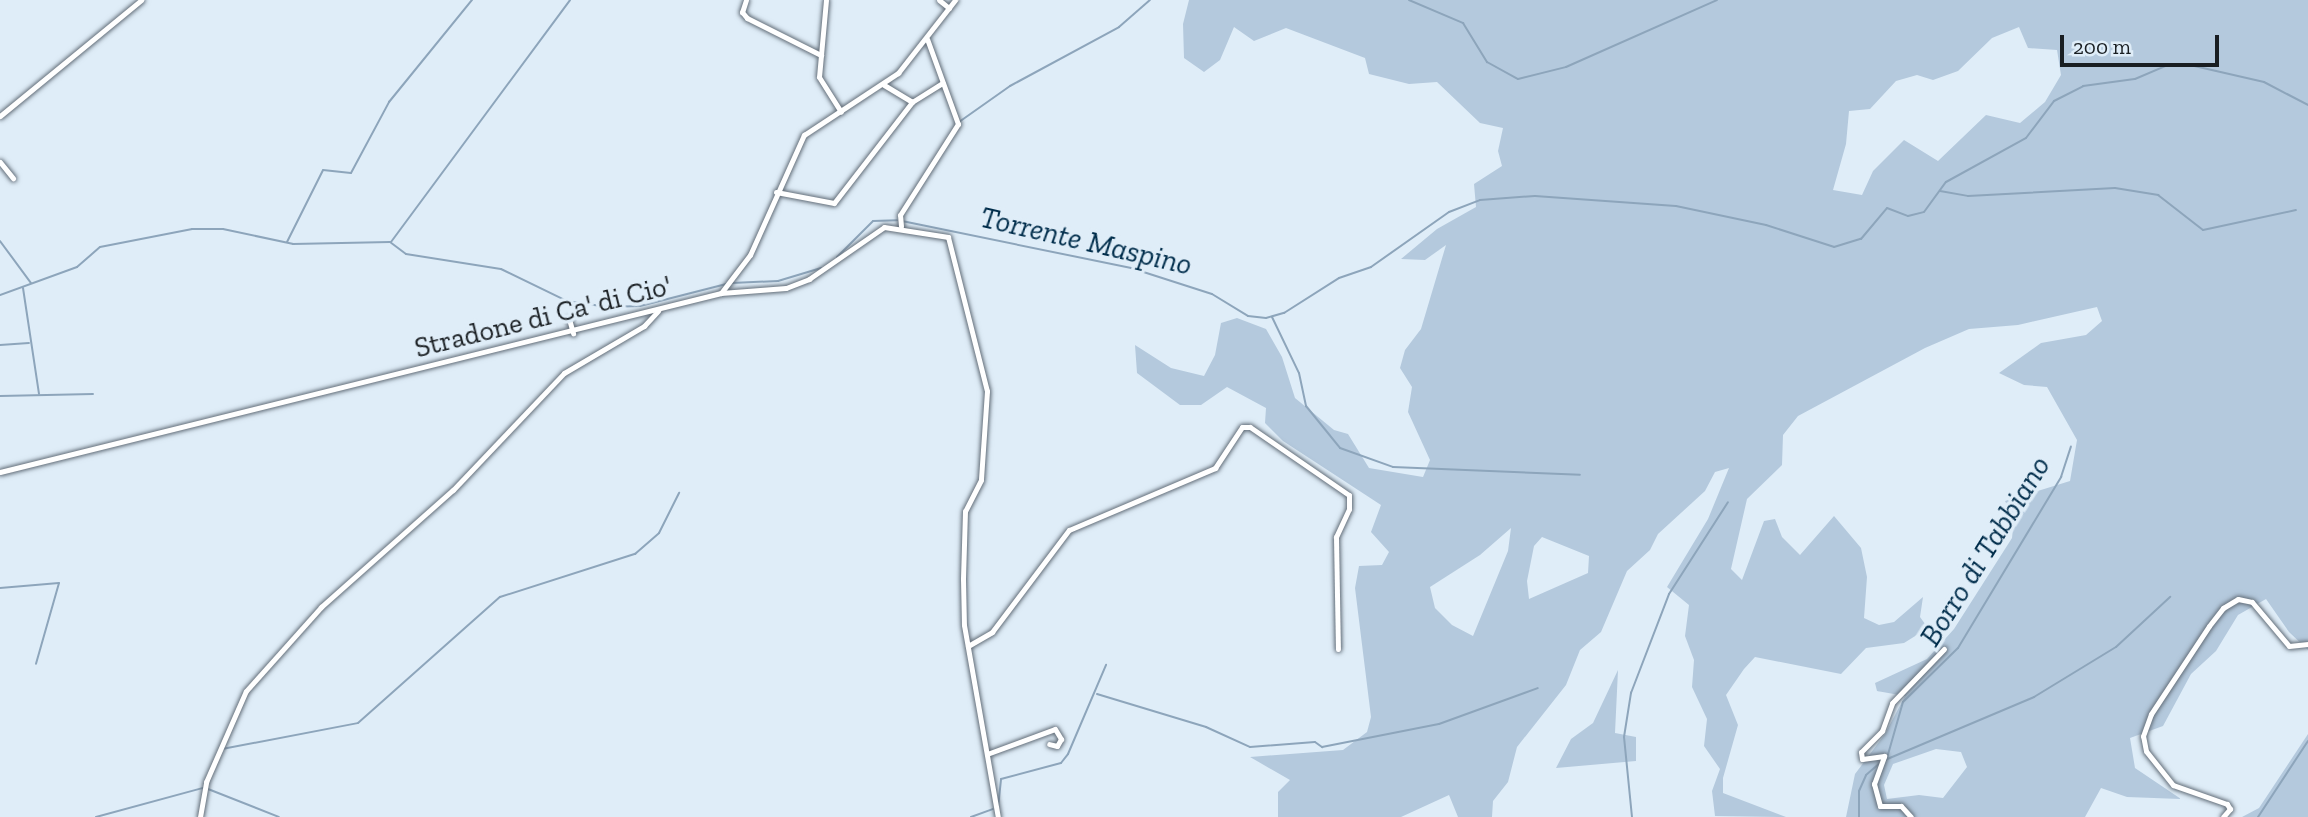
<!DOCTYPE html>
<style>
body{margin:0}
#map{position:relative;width:2308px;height:817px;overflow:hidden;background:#dfedf8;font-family:"Zilla Slab",serif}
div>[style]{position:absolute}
.green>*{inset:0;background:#b4c9dd}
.stream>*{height:2px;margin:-1px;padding:0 1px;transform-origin:1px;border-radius:1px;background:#8da5bb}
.roads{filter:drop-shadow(0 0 2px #636e79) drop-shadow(0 0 2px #636e79)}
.minor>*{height:5px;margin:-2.5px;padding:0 2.5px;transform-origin:2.5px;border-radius:2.5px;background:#fff}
span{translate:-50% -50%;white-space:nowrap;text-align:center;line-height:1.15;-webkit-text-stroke:7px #dfedf8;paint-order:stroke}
.street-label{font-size:28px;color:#191e22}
.water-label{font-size:30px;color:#002d4b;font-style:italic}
.scale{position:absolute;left:2060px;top:35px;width:159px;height:32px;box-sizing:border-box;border:4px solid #191e22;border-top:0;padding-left:9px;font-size:21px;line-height:24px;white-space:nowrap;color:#191e22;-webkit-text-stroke:5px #dfedf8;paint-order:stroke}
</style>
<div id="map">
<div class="green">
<div style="clip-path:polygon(evenodd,1189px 0,2308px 0,2308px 650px,2289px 632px,2266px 599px,2238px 615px,2216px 651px,2191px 674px,2163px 726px,2130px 738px,2135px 768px,2181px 799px,2127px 797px,2101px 788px,2085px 817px,1846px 817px,1855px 774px,1885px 734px,1905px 696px,1877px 691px,1875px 683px,1927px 659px,1954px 629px,2012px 538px,2014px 518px,2005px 501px,2070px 481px,2077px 440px,2047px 387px,2024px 385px,1999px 373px,2041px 343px,2086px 335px,2102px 321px,2097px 307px,2018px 325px,1969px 329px,1925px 348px,1798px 416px,1783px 435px,1782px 465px,1747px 499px,1731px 569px,1742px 580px,1764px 521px,1775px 519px,1782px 537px,1800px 555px,1834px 516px,1861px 548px,1867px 577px,1864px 618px,1879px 625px,1894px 622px,1923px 597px,1920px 617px,1928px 628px,1904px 643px,1866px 648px,1841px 674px,1755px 657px,1744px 669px,1726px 695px,1738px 725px,1723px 778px,1723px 793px,1786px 817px,1715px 816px,1712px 791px,1720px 769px,1704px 746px,1707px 719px,1692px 687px,1694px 660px,1685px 636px,1689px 605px,1667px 587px,1708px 519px,1729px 468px,1715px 472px,1705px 491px,1658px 534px,1650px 550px,1627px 571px,1601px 632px,1580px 650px,1566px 685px,1517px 747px,1508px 782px,1493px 801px,1492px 817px,1458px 817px,1449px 795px,1401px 817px,1278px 817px,1278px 792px,1290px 780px,1250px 757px,1343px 750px,1367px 732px,1371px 717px,1355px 588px,1359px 566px,1382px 565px,1389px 552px,1371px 532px,1381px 505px,1283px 441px,1265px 423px,1266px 408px,1227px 387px,1201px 405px,1180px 405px,1137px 373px,1135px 345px,1171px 368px,1204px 376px,1215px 355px,1221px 323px,1237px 318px,1266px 329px,1282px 357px,1295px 398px,1334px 430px,1348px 434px,1369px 468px,1423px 477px,1430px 460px,1408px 412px,1412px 387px,1400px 368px,1405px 350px,1421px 329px,1446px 245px,1425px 260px,1401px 259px,1437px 229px,1476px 207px,1474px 184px,1502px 166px,1498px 151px,1503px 128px,1480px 123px,1437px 82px,1409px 84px,1369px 74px,1365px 58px,1286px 28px,1254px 41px,1234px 27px,1220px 60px,1204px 72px,1184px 58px,1183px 24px,1189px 0,2019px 27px,2028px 48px,2057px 50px,2061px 75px,2045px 102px,2020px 123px,1986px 115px,1938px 161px,1904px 140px,1873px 171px,1862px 195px,1833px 190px,1846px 144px,1849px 111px,1870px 109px,1896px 81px,1917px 75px,1933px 80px,1958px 71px,1992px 38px,2019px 27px,1189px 0,1511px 528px,1508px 551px,1473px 636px,1452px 625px,1435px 608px,1430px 587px,1480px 555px,1511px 528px,1189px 0,1542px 537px,1589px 556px,1588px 573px,1529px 599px,1527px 581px,1534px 546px,1542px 537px,1189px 0,1936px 749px,1961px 752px,1967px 767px,1943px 798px,1919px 795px,1887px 799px,1884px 785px,1893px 764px,1936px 749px)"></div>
<div style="clip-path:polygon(1618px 670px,1615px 733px,1636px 737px,1636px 761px,1556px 768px,1571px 739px,1593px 723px)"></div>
<div style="clip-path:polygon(2308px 734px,2308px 817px,2242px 817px,2259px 808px)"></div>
</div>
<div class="stream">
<div style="left:1409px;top:0;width:59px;rotate:23.1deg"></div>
<div style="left:1463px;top:23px;width:46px;rotate:58.4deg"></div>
<div style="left:1487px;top:62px;width:35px;rotate:29deg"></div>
<div style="left:1518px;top:79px;width:49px;rotate:-14deg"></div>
<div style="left:1566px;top:67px;width:165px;rotate:-23.9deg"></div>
<div style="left:959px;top:122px;width:62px;rotate:-35.2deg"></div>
<div style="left:1010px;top:86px;width:124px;rotate:-28.4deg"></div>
<div style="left:1119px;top:27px;width:41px;rotate:-41.1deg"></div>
<div style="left:1940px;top:191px;width:28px;rotate:10deg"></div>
<div style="left:1968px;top:196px;width:147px;rotate:-3.1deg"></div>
<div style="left:2115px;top:188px;width:44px;rotate:9.2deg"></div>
<div style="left:2158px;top:195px;width:57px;rotate:37.9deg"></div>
<div style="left:2203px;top:230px;width:95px;rotate:-12.1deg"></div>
<div style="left:902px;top:221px;width:234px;rotate:11.6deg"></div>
<div style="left:1131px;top:268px;width:85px;rotate:17.8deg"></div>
<div style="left:1212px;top:294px;width:42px;rotate:31.4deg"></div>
<div style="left:1248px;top:316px;width:18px;rotate:6deg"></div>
<div style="left:1266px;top:318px;width:19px;rotate:-16deg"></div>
<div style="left:1284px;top:313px;width:65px;rotate:-32.5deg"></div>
<div style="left:1339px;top:278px;width:34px;rotate:-19deg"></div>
<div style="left:1371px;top:267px;width:95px;rotate:-35.2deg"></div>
<div style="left:1449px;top:212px;width:33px;rotate:-21deg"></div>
<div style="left:1480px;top:200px;width:55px;rotate:-4.2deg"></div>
<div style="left:1535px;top:196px;width:141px;rotate:4.1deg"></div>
<div style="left:1676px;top:206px;width:92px;rotate:11.9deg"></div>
<div style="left:1766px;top:225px;width:71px;rotate:17.9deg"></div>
<div style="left:1834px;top:247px;width:28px;rotate:-17deg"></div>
<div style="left:1861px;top:239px;width:40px;rotate:-50deg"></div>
<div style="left:1887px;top:208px;width:22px;rotate:21deg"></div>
<div style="left:1908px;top:216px;width:16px;rotate:-14deg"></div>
<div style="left:1924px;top:212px;width:37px;rotate:-54deg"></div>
<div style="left:1946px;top:182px;width:91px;rotate:-28.8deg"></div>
<div style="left:2026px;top:138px;width:46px;rotate:-52.9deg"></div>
<div style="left:2054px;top:101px;width:33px;rotate:-27deg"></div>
<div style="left:2083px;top:86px;width:52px;rotate:-7.7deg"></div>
<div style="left:2135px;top:79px;width:36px;rotate:-23deg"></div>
<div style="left:2168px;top:65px;width:22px"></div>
<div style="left:2190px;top:65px;width:76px;rotate:12.9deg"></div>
<div style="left:2264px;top:82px;width:50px;rotate:27.6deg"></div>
<div style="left:0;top:241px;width:52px;rotate:53.6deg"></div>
<div style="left:287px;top:242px;width:80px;rotate:-63.4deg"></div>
<div style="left:323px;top:170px;width:28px;rotate:6deg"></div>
<div style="left:351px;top:173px;width:81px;rotate:-61.8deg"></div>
<div style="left:389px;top:102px;width:132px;rotate:-50.9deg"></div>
<div style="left:391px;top:242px;width:301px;rotate:-53.5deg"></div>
<div style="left:837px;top:257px;width:51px;rotate:-45deg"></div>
<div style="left:873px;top:221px;width:24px;rotate:-2deg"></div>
<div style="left:732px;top:283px;width:46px;rotate:-2.5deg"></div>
<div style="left:778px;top:281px;width:45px;rotate:-16.8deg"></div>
<div style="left:23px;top:288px;width:107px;rotate:81.4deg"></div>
<div style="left:0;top:295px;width:82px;rotate:-20deg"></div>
<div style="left:77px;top:267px;width:30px;rotate:-41deg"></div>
<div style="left:100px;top:247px;width:94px;rotate:-11.1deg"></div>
<div style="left:192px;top:229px;width:31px"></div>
<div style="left:223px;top:229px;width:72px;rotate:12.1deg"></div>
<div style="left:293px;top:244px;width:97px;rotate:-1.2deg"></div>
<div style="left:390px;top:242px;width:20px;rotate:37deg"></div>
<div style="left:406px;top:254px;width:96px;rotate:9deg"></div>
<div style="left:501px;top:269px;width:73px;rotate:25.9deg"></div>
<div style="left:567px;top:301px;width:41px;rotate:8.3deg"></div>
<div style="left:608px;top:307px;width:32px;rotate:-2deg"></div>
<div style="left:640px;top:306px;width:89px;rotate:-14.3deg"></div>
<div style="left:1272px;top:317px;width:62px;rotate:64.3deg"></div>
<div style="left:1299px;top:373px;width:34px;rotate:78deg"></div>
<div style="left:1306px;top:406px;width:54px;rotate:51deg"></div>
<div style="left:1340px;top:448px;width:56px;rotate:19.7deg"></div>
<div style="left:1393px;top:467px;width:187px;rotate:2.4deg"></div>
<div style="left:0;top:345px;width:29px;rotate:-4deg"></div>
<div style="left:0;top:396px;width:93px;rotate:-1.2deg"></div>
<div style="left:0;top:588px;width:59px;rotate:-4.8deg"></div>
<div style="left:59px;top:583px;width:84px;rotate:105.9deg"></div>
<div style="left:1097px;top:694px;width:114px;rotate:16.8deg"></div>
<div style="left:1206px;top:727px;width:48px;rotate:24.4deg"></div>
<div style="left:1250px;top:747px;width:65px;rotate:-4.4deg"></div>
<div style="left:1315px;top:742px;width:9px;rotate:36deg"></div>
<div style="left:1322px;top:747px;width:119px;rotate:-11.1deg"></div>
<div style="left:1439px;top:724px;width:105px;rotate:-20deg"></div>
<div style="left:222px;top:749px;width:138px;rotate:-10.8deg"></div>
<div style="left:358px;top:723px;width:190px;rotate:-41.6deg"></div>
<div style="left:500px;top:597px;width:142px;rotate:-17.7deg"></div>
<div style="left:635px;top:554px;width:32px;rotate:-41deg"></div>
<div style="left:659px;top:533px;width:45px;rotate:-63.4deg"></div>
<div style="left:1887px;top:758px;width:58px;rotate:-74.1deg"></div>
<div style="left:1903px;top:702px;width:77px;rotate:-44.5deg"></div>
<div style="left:1958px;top:648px;width:200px;rotate:-58.9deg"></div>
<div style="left:2061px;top:477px;width:32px;rotate:-72deg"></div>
<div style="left:1885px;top:760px;width:162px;rotate:-22.9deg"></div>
<div style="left:2034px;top:697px;width:96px;rotate:-31.4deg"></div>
<div style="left:2116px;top:647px;width:74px;rotate:-42.8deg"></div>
<div style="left:208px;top:789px;width:76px;rotate:21.5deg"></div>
<div style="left:998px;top:808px;width:29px;rotate:-84deg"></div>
<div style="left:1001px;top:779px;width:62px;rotate:-14.9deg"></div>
<div style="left:1061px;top:763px;width:11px;rotate:-52deg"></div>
<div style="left:1068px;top:754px;width:97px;rotate:-66.9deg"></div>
<div style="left:96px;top:817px;width:111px;rotate:-15.2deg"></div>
<div style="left:971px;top:817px;width:23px;rotate:-20deg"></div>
<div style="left:1632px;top:817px;width:80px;rotate:-95.7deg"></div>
<div style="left:1624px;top:737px;width:45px;rotate:-81deg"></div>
<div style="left:1631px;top:693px;width:106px;rotate:-69deg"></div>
<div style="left:1669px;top:594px;width:109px;rotate:-57.3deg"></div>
<div style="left:1859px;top:817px;width:26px;rotate:-90deg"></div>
<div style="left:1859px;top:791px;width:17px;rotate:-66deg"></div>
<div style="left:1866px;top:775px;width:18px;rotate:-41deg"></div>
<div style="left:2258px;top:817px;width:91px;rotate:-56.7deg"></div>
</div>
<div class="roads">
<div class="minor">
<div style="left:746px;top:0;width:13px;rotate:108deg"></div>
<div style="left:742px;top:12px;width:8px;rotate:50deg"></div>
<div style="left:747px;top:18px;width:83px;rotate:26.6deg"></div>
<div style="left:826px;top:0;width:77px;rotate:95.2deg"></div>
<div style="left:819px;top:77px;width:41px;rotate:57.8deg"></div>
<div style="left:939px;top:0;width:13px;rotate:39deg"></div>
<div style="left:884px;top:85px;width:33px;rotate:31deg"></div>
<div style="left:0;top:116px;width:183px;rotate:-39.4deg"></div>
<div style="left:0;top:162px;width:21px;rotate:51deg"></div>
<div style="left:776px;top:192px;width:59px;rotate:10.7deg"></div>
<div style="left:834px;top:203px;width:128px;rotate:-52.3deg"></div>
<div style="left:912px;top:102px;width:36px;rotate:-32deg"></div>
<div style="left:901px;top:226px;width:11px;rotate:-95deg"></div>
<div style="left:900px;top:215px;width:108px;rotate:-57.5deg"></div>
<div style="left:958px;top:124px;width:90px;rotate:-110deg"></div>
<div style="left:721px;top:293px;width:65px;rotate:-4.4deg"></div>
<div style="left:786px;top:288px;width:25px;rotate:-21deg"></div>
<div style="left:809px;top:279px;width:91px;rotate:-34.7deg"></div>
<div style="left:884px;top:227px;width:65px;rotate:8.9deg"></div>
<div style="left:948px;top:237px;width:159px;rotate:75.8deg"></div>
<div style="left:987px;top:391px;width:89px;rotate:93.9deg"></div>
<div style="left:981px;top:480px;width:35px;rotate:117deg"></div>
<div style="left:965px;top:511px;width:68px;rotate:91.7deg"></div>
<div style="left:963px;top:579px;width:46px;rotate:88.8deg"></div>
<div style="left:964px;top:625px;width:195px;rotate:80deg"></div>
<div style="left:569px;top:319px;width:15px;rotate:74deg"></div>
<div style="left:0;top:472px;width:743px;rotate:-13.94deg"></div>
<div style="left:721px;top:293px;width:48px;rotate:-52.7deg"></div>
<div style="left:750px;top:255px;width:132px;rotate:-65.8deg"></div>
<div style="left:804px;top:135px;width:113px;rotate:-33.4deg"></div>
<div style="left:898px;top:73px;width:93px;rotate:-52deg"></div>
<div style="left:968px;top:646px;width:28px;rotate:-30deg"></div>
<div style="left:992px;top:632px;width:128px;rotate:-53deg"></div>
<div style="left:1069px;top:530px;width:159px;rotate:-23deg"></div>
<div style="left:1215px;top:468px;width:49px;rotate:-56.6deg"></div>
<div style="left:1242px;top:427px;width:8px"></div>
<div style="left:1250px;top:427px;width:120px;rotate:34.5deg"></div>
<div style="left:1349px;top:495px;width:14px;rotate:90deg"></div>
<div style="left:1349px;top:509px;width:31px;rotate:115deg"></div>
<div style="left:1336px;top:537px;width:112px;rotate:89deg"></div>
<div style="left:987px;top:754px;width:72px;rotate:-20.2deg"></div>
<div style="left:1055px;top:729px;width:12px;rotate:59deg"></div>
<div style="left:1061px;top:739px;width:8px;rotate:120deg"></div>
<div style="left:1057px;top:746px;width:8px;rotate:-166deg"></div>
<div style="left:200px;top:817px;width:36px;rotate:-80deg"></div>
<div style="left:206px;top:782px;width:99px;rotate:-66.3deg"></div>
<div style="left:246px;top:691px;width:113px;rotate:-48.2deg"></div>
<div style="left:321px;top:607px;width:176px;rotate:-41.6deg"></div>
<div style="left:453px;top:490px;width:161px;rotate:-46.5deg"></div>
<div style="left:564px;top:373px;width:93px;rotate:-30.4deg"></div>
<div style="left:644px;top:326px;width:21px;rotate:-47deg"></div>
<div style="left:1911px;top:817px;width:15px;rotate:-132deg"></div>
<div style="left:1901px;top:806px;width:21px;rotate:180deg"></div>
<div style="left:1880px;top:806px;width:23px;rotate:-105deg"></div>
<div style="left:1874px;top:784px;width:30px;rotate:-70deg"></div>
<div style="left:1884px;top:756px;width:22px;rotate:172deg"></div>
<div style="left:1862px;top:759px;width:7px;rotate:-98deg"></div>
<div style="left:1861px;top:752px;width:30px;rotate:-45deg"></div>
<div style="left:1882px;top:731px;width:30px;rotate:-70deg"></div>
<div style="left:1892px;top:703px;width:75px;rotate:-46.1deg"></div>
<div style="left:2223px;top:817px;width:11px;rotate:-49deg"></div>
<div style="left:2230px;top:809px;width:6px;rotate:-121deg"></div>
<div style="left:2227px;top:804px;width:57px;rotate:-160.6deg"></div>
<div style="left:2173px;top:785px;width:43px;rotate:-128.5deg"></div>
<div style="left:2146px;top:751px;width:15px;rotate:-101deg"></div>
<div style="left:2143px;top:736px;width:23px;rotate:-70deg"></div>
<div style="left:2151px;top:714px;width:105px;rotate:-56.6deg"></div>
<div style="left:2209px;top:626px;width:23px;rotate:-52deg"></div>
<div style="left:2223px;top:608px;width:17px;rotate:-31deg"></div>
<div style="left:2238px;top:599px;width:14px;rotate:12deg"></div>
<div style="left:2252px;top:602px;width:57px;rotate:49.9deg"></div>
<div style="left:2289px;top:646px;width:19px;rotate:-6deg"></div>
</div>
</div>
<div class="street-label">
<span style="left:543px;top:317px;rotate:-14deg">Stradone di Ca' di Cio'</span>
</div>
<div class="water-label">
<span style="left:1086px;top:241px;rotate:13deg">Torrente Maspino</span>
<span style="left:1985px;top:551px;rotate:-58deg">Borro di Tabbiano</span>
</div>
<div class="scale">200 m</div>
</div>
